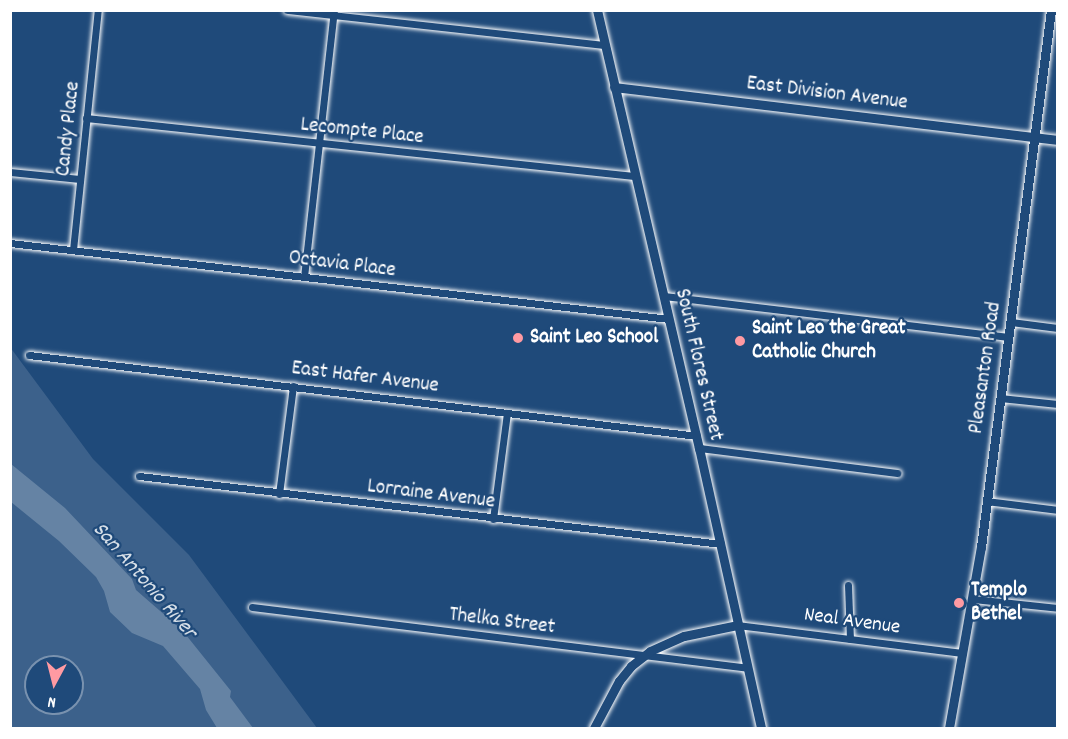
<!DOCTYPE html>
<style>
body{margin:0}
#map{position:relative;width:1068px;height:739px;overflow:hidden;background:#1f4a7a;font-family:Dekko,sans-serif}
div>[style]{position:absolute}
.green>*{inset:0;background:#3c618b}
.water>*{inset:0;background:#6583a4}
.roads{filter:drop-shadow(0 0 2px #fff) drop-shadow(0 0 2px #fff)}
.minor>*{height:7px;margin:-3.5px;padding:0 3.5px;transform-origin:3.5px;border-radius:3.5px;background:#1f4a7a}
.secondary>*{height:9px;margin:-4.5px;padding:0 4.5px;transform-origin:4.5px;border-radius:4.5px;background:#1f4a7a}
.dots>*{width:16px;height:16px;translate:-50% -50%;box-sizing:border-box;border:3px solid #1f4a7a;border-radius:50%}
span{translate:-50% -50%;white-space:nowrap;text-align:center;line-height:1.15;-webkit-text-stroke:4.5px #1f4a7a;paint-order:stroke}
.street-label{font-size:21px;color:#fff}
.poi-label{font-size:21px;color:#fff;font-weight:700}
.left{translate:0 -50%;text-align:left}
.water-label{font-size:22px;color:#d8e0e8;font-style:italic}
.frame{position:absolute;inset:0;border:12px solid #fff;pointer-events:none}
.north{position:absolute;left:24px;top:655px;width:60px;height:60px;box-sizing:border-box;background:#1f4a7a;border:2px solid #7992af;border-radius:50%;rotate:187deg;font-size:16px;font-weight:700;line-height:24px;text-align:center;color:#fff}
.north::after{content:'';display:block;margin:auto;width:21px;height:27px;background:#ff9aa2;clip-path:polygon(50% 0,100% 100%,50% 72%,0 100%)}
</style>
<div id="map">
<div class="green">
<div style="clip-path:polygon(evenodd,10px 347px,93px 459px,189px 555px,317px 728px,11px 728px,10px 347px,36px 667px,72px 667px,72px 703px,36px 703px,36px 667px)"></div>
</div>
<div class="water">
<div style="clip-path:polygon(11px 464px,65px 508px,132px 579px,136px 590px,182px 630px,231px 691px,230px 697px,253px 728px,217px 728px,206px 710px,200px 689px,163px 646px,132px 633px,110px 612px,104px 591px,96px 577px,59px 541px,11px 502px)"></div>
</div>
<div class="roads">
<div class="minor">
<div style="left:287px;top:10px;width:320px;rotate:6.3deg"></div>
<div style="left:86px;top:118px;width:551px;rotate:6.04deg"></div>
<div style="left:10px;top:172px;width:70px;rotate:5.7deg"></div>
<div style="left:10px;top:243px;width:663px;rotate:6.58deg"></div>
<div style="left:73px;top:250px;width:241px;rotate:-84.1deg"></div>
<div style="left:304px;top:277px;width:269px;rotate:-83.6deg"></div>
<div style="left:664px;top:296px;width:347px;rotate:6.8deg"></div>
<div style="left:1011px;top:322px;width:47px;rotate:7.3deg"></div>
<div style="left:29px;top:355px;width:673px;rotate:6.91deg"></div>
<div style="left:1000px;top:398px;width:58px;rotate:5.9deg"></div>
<div style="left:699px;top:448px;width:200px;rotate:7.2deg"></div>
<div style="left:139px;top:476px;width:586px;rotate:6.66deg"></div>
<div style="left:279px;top:494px;width:109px;rotate:-82.6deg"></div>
<div style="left:986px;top:501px;width:73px;rotate:7.1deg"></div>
<div style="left:493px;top:519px;width:107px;rotate:-82.5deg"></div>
<div style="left:848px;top:585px;width:54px;rotate:87.9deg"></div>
<div style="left:973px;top:599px;width:85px;rotate:6deg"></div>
<div style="left:252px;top:607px;width:499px;rotate:7deg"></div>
<div style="left:737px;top:625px;width:227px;rotate:7.1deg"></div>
</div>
<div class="secondary">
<div style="left:597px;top:10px;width:450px;rotate:76.9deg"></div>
<div style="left:699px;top:448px;width:287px;rotate:77.5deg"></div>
<div style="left:614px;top:87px;width:447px;rotate:6.8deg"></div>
<div style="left:594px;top:728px;width:53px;rotate:-62deg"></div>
<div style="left:619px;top:681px;width:19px;rotate:-51deg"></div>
<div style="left:631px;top:666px;width:24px;rotate:-38deg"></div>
<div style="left:650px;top:651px;width:37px;rotate:-24deg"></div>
<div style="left:684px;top:636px;width:54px;rotate:-11.7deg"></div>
<div style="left:949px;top:728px;width:184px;rotate:-80deg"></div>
<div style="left:981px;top:547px;width:542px;rotate:-82.57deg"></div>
</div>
</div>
<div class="dots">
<div style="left:518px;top:338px;background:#ff9aa2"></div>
<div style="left:740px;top:341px;background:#ff9aa2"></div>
<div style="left:959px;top:603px;background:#ff9aa2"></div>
</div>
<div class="street-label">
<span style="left:827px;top:94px;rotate:7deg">East Division Avenue</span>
<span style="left:69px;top:129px;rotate:-84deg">Candy Place</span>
<span style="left:362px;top:132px;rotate:6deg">Lecompte Place</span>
<span style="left:342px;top:265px;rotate:7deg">Octavia Place</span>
<span style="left:698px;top:365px;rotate:77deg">South Flores Street</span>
<span style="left:986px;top:368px;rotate:-82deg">Pleasanton Road</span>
<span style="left:365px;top:378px;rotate:7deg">East Hafer Avenue</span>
<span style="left:431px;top:495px;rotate:7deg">Lorraine Avenue</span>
<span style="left:502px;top:622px;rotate:7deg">Thelka Street</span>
<span style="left:852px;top:622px;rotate:8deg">Neal Avenue</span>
</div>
<div class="poi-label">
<span class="left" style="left:752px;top:341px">Saint Leo the Great<br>Catholic Church</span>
<span class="left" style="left:530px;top:338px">Saint Leo School</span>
<span class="left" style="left:971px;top:603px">Templo<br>Bethel</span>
</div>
<div class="water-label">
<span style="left:144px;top:581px;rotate:49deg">San Antonio River</span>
</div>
<div class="frame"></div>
<div class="north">N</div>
</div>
